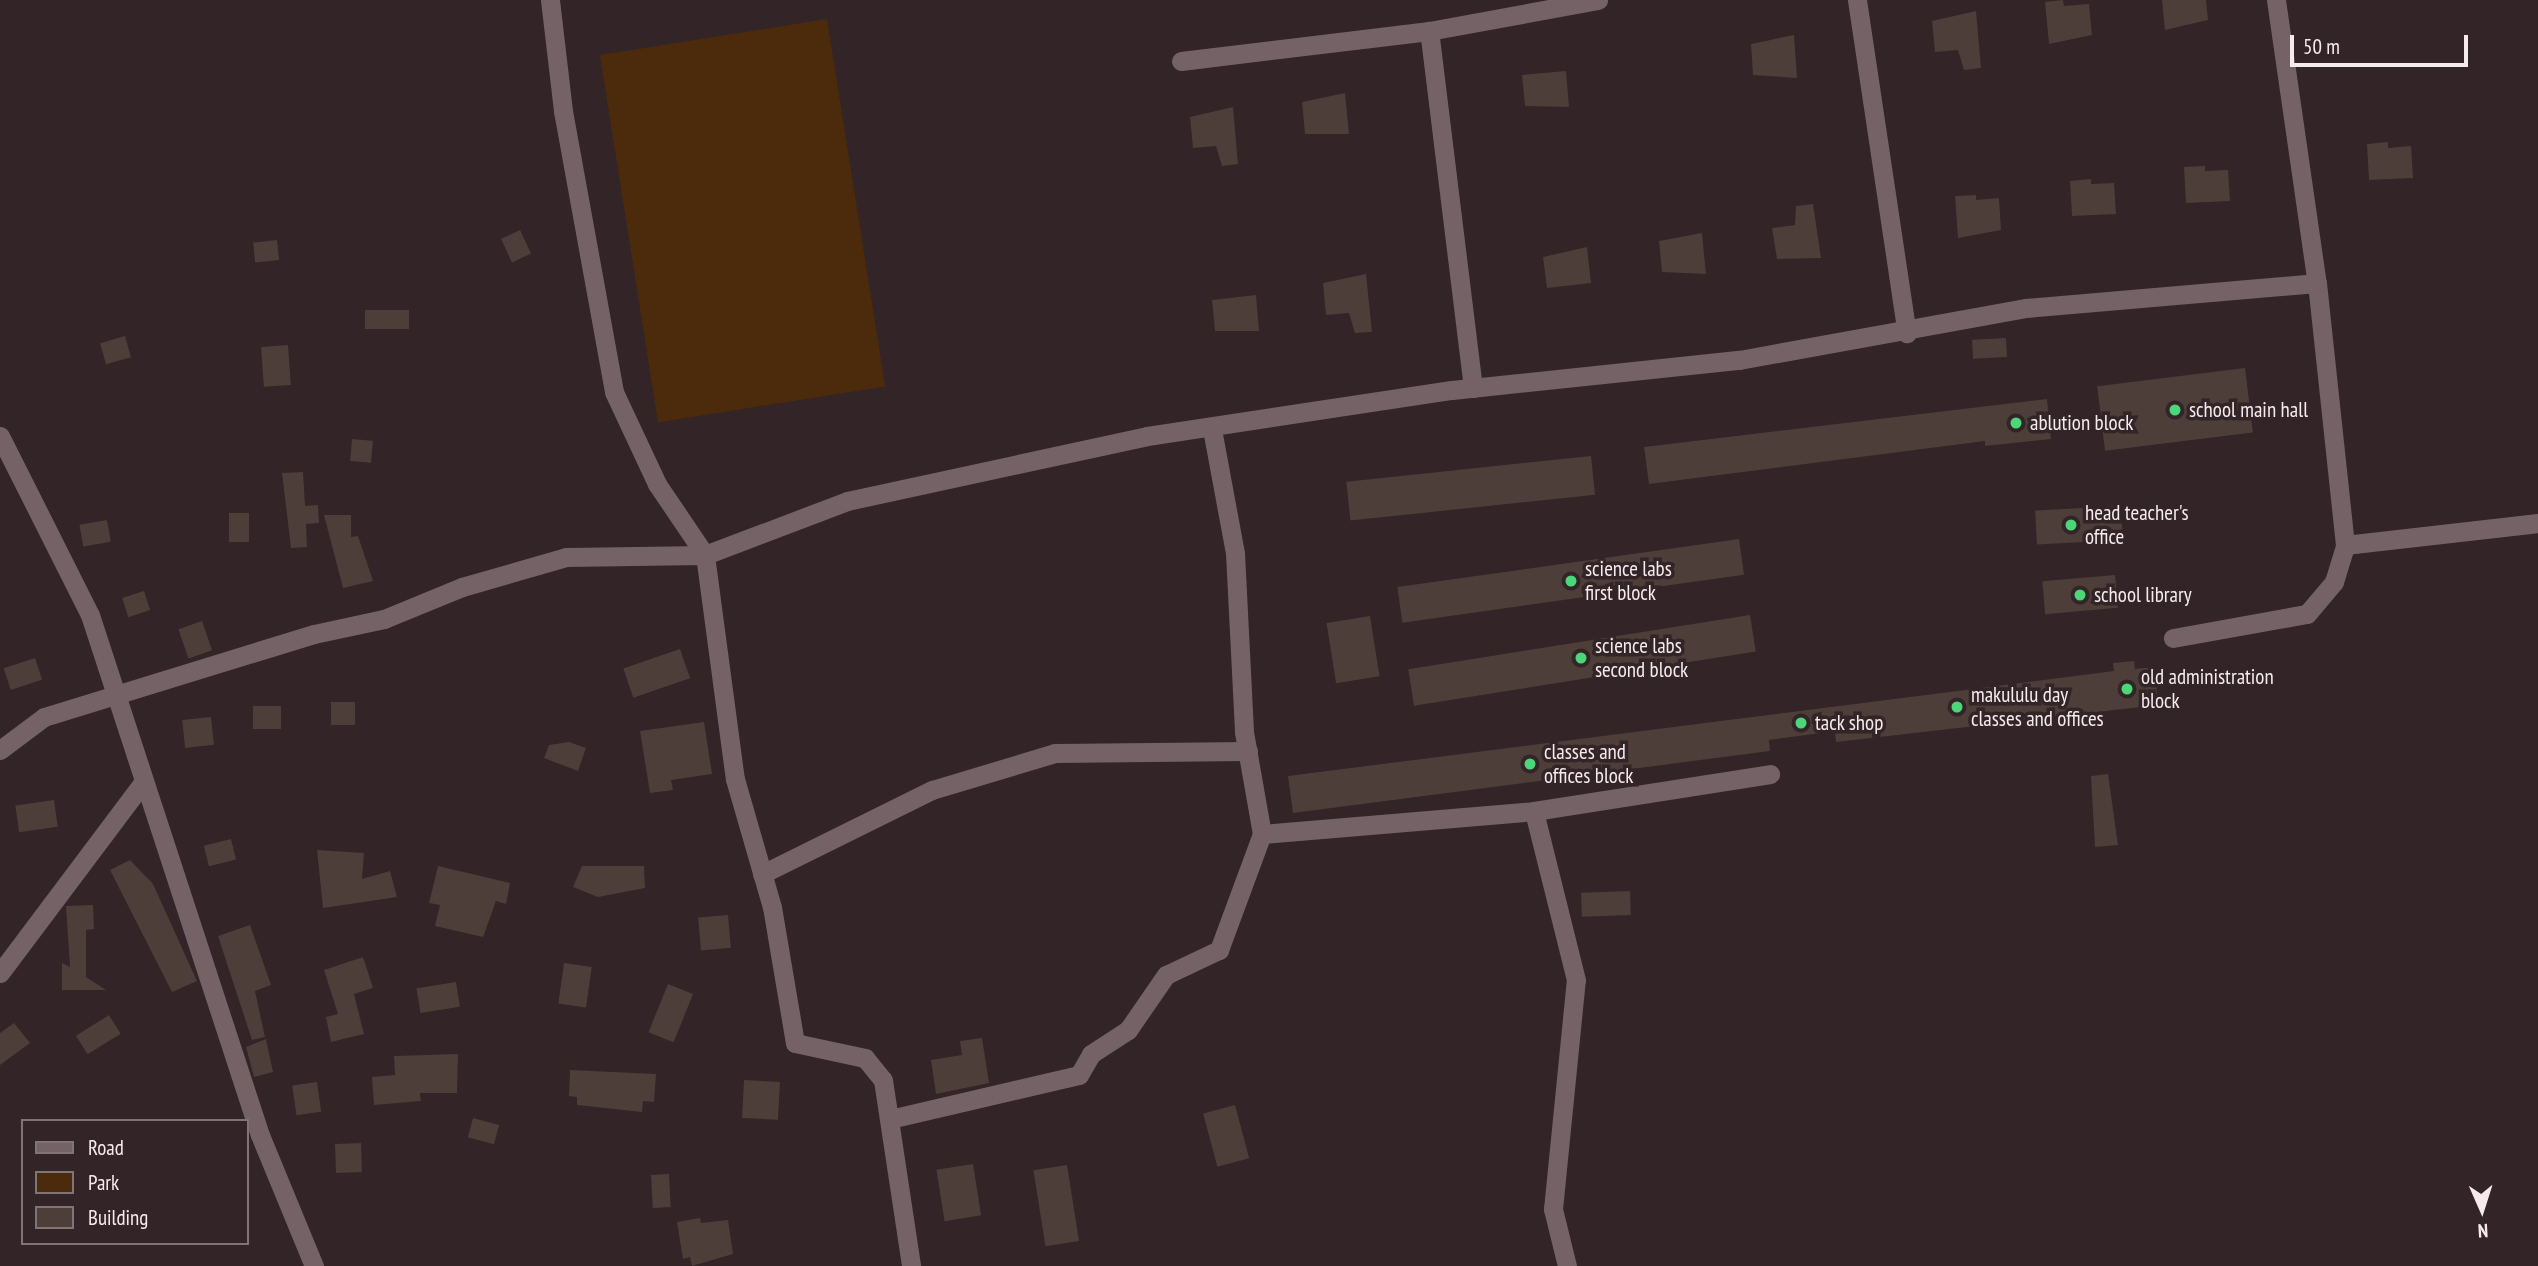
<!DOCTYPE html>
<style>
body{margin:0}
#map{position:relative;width:2538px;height:1266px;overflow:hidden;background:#322427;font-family:"PT Sans Narrow",sans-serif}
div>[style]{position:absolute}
.green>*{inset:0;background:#4b2b0b;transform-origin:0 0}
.building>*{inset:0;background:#4d3e3a;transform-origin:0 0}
.street>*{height:19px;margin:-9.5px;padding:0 9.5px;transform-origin:9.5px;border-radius:9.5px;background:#746266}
.dots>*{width:19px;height:19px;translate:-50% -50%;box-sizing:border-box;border:4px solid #322427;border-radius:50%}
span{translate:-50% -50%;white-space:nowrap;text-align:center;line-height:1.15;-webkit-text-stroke:7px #322427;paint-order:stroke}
.poi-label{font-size:21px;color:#f5ebed}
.left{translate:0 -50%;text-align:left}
.legend{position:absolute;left:21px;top:1119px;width:228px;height:126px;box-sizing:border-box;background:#322427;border:2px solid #807476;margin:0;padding:9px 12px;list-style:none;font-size:21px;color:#f5ebed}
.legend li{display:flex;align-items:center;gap:14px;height:35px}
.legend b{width:35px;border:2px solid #807476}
.north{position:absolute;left:2447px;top:1175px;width:70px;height:70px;-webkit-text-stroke:5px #322427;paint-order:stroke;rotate:177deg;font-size:19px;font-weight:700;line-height:28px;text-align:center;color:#f5ebed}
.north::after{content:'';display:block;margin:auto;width:24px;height:32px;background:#f5ebed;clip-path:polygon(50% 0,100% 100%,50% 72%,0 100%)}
.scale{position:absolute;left:2290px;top:35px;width:178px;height:32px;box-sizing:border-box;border:4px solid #f5ebed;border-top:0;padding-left:9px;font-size:21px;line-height:24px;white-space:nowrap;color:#f5ebed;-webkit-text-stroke:5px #322427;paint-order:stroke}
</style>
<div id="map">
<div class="green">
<div style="left:827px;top:19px;width:372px;height:230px;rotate:81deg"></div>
</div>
<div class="building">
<div style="clip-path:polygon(2063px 0,2064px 6px,2089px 4px,2092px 35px,2049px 44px,2045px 2px)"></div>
<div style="clip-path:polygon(2162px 0,2206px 0,2208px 20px,2165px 30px)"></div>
<div style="clip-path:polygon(1976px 11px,1981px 68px,1964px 70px,1958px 50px,1935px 52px,1932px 21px)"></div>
<div style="clip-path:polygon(1794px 35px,1797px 78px,1753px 75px,1751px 44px)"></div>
<div style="clip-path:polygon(1566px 71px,1569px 107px,1525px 106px,1522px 75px)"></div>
<div style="clip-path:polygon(1345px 93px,1349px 134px,1305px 134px,1302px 102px)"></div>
<div style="clip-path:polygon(1233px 107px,1238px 164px,1222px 166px,1216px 146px,1193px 148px,1190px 117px)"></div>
<div style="clip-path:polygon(2388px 142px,2388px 148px,2411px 146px,2413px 178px,2369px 180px,2367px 144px)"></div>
<div style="clip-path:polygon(2205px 166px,2205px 171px,2228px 170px,2230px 201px,2186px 203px,2184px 167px)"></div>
<div style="clip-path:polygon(2091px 179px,2091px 184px,2114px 183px,2116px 214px,2072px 216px,2070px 181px)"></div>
<div style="clip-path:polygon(1976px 195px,1976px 200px,1999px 198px,2001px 230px,1958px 238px,1955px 196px)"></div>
<div style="clip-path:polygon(1813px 204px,1821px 258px,1777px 259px,1772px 228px,1795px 225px,1796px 206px)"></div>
<div style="left:520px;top:230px;width:26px;height:21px;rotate:65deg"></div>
<div style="clip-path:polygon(1702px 233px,1706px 274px,1662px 272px,1659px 241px)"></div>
<div style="left:277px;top:240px;width:20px;height:24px;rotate:84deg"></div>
<div style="clip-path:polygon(1587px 247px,1591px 283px,1547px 288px,1543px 257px)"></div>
<div style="clip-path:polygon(1366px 274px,1372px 332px,1355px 333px,1349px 313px,1326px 315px,1323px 283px)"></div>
<div style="clip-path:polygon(1256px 295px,1259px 331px,1215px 331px,1212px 300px)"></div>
<div style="left:409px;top:310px;width:19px;height:44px;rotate:90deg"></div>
<div style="left:125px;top:336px;width:22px;height:26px;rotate:74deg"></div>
<div style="left:2006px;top:338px;width:19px;height:34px;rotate:87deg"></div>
<div style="left:288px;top:345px;width:40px;height:27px;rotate:86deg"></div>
<div style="left:2245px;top:368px;width:65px;height:149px;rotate:83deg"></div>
<div style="clip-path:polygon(2047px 399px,2051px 439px,1985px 446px,1985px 441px,1649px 484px,1644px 447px)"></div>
<div style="left:352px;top:439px;width:21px;height:22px;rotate:5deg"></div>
<div style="left:1591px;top:456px;width:39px;height:246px;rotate:84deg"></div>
<div style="clip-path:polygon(303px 472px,305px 506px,318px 505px,319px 523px,306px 524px,307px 547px,291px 548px,282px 473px)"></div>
<div style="left:2121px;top:506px;width:34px;height:86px;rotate:87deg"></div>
<div style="left:229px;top:513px;width:20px;height:29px"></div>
<div style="clip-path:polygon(324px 515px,351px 515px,351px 537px,358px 536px,373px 581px,343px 588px)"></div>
<div style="left:107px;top:520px;width:22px;height:28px;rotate:80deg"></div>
<div style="left:1739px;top:539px;width:36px;height:345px;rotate:82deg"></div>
<div style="left:2115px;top:575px;width:33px;height:73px;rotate:85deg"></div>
<div style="left:144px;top:591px;width:20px;height:23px;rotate:72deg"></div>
<div style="left:1750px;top:615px;width:37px;height:346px;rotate:81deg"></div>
<div style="left:1370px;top:616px;width:61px;height:44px;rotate:81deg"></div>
<div style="left:202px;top:621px;width:31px;height:25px;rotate:71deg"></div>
<div style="left:680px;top:649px;width:31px;height:60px;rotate:71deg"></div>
<div style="left:35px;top:658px;width:23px;height:33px;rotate:72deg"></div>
<div style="clip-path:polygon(2134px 661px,2135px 669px,2155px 667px,2158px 705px,1836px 742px,1835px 731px,1769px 740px,1770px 751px,1293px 813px,1288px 776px,2114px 671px,2113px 663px)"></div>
<div style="left:331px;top:702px;width:24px;height:23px"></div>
<div style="left:253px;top:706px;width:28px;height:23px"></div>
<div style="left:211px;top:717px;width:28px;height:29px;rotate:84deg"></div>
<div style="clip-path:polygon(704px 722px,712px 774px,671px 780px,673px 790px,650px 793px,640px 731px)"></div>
<div style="clip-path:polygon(569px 742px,586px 748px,578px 771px,544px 758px,549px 745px)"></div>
<div style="clip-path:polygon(2108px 774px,2118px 845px,2095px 847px,2091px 776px)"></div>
<div style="left:54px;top:800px;width:27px;height:39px;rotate:82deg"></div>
<div style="left:231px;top:839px;width:21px;height:28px;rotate:76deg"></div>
<div style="clip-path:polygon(317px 850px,364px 853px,362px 879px,390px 871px,397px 897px,323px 908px)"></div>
<div style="clip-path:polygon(130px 860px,153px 884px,197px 981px,172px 992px,110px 870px)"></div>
<div style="clip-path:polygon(438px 866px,510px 883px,506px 904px,496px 901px,483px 937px,435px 926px,440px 905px,429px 903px)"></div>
<div style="clip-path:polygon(582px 866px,644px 866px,645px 888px,598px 897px,573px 887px)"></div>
<div style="left:1630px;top:891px;width:24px;height:49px;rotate:88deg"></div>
<div style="clip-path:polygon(93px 905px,94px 929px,86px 930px,86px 977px,106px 990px,62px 990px,62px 963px,70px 967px,66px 906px)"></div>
<div style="left:728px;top:915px;width:33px;height:30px;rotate:85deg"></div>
<div style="clip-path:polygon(250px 925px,271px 985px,255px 991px,265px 1037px,252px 1040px,218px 936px)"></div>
<div style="clip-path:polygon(363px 957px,373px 988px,354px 994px,364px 1034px,331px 1042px,326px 1017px,338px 1014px,324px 970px)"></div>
<div style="left:564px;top:963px;width:28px;height:41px;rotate:8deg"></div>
<div style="left:456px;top:982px;width:25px;height:40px;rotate:81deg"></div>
<div style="left:668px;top:984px;width:27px;height:52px;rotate:22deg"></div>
<div style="left:109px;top:1015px;width:22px;height:39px;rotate:58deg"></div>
<div style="clip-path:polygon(14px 1023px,30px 1043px,0 1065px,0 1033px)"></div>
<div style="clip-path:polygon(982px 1038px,989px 1083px,936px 1094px,931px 1060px,962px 1055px,960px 1041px)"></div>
<div style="clip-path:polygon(266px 1039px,273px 1072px,254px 1077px,246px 1047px)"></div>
<div style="clip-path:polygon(458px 1054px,457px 1093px,420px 1093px,421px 1101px,374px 1105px,372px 1077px,395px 1075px,394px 1056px)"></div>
<div style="clip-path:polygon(570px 1070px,656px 1074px,654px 1102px,643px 1101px,642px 1112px,577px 1105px,577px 1097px,569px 1096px)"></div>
<div style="left:744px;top:1080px;width:36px;height:38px;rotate:3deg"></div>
<div style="left:317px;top:1082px;width:30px;height:25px;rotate:82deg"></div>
<div style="left:1235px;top:1105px;width:55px;height:33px;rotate:75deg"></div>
<div style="left:473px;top:1118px;width:27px;height:20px;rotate:15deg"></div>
<div style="left:361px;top:1143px;width:29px;height:26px;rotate:88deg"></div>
<div style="left:973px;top:1164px;width:52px;height:37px;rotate:81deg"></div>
<div style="left:1067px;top:1165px;width:77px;height:34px;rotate:81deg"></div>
<div style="left:669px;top:1174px;width:33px;height:18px;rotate:87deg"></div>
<div style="clip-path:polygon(700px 1218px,701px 1223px,728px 1220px,733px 1254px,692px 1266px,690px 1257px,683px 1259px,677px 1222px)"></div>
</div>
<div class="street">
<div style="left:550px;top:0;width:112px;rotate:83.3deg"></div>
<div style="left:563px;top:111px;width:286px;rotate:79.7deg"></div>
<div style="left:614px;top:392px;width:102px;rotate:64.9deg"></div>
<div style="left:657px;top:484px;width:86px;rotate:55.9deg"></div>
<div style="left:705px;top:555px;width:226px;rotate:82.4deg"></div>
<div style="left:735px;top:779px;width:133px;rotate:73.9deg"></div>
<div style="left:772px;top:907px;width:138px;rotate:80.4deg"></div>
<div style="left:795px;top:1043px;width:72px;rotate:12.1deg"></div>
<div style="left:865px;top:1058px;width:28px;rotate:51deg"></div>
<div style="left:883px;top:1080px;width:188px;rotate:81.4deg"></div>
<div style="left:1857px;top:0;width:337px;rotate:81.5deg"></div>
<div style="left:2276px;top:0;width:286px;rotate:81.8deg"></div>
<div style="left:2317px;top:283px;width:263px;rotate:83.9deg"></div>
<div style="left:2345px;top:545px;width:194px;rotate:-6.5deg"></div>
<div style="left:1181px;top:61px;width:250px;rotate:-6.9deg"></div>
<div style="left:1473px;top:388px;width:360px;rotate:-97deg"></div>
<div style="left:1429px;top:31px;width:172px;rotate:-10.4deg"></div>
<div style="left:1212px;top:429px;width:126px;rotate:79.5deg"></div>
<div style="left:1235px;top:553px;width:179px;rotate:87.1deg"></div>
<div style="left:1244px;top:732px;width:104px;rotate:80deg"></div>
<div style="left:0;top:436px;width:200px;rotate:63.3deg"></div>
<div style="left:90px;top:615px;width:547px;rotate:71.9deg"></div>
<div style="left:260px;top:1135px;width:142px;rotate:67.6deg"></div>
<div style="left:2173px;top:638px;width:136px;rotate:-10.2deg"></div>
<div style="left:2307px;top:614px;width:42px;rotate:-49.8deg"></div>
<div style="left:2334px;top:582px;width:39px;rotate:-73deg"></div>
<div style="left:0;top:750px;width:55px;rotate:-36.9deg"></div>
<div style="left:44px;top:717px;width:282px;rotate:-17.1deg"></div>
<div style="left:314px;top:634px;width:72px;rotate:-12.1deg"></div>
<div style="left:384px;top:619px;width:84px;rotate:-22.3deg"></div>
<div style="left:462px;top:587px;width:108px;rotate:-16.1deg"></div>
<div style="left:566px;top:557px;width:139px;rotate:-0.8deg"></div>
<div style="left:705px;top:555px;width:152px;rotate:-20.8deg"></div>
<div style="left:847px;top:501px;width:307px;rotate:-12.2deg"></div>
<div style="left:1147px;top:436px;width:308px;rotate:-8.6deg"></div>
<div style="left:1452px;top:390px;width:289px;rotate:-6deg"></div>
<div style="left:1739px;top:360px;width:292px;rotate:-10.3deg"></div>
<div style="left:2026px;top:308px;width:292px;rotate:-4.9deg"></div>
<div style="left:762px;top:874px;width:190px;rotate:-26.3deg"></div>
<div style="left:932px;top:790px;width:128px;rotate:-16.7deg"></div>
<div style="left:1055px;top:753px;width:193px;rotate:-0.6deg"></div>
<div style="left:0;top:973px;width:236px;rotate:-53.1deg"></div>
<div style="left:890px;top:1119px;width:194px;rotate:-13.1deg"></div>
<div style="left:1079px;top:1075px;width:24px;rotate:-60deg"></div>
<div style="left:1091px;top:1054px;width:44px;rotate:-33deg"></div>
<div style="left:1128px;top:1030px;width:67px;rotate:-55.4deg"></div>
<div style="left:1166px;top:975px;width:59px;rotate:-25.3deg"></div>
<div style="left:1219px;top:950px;width:124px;rotate:-69.7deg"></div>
<div style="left:1262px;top:834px;width:273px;rotate:-4.8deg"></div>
<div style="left:1567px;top:1266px;width:59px;rotate:-103.8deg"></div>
<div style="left:1553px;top:1209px;width:230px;rotate:-84.3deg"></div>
<div style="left:1576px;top:980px;width:174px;rotate:-104deg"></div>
<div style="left:1534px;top:811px;width:239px;rotate:-8.9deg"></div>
</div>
<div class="dots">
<div style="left:2175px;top:410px;background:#4bd677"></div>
<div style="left:2016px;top:423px;background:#4bd677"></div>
<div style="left:2071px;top:525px;background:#4bd677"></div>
<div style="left:1571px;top:581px;background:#4bd677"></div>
<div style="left:2080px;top:595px;background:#4bd677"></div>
<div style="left:1581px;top:658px;background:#4bd677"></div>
<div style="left:2127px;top:689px;background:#4bd677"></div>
<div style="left:1957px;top:707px;background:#4bd677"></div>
<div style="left:1801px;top:723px;background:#4bd677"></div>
<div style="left:1530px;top:764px;background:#4bd677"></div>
</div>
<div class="poi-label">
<span class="left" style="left:2189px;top:410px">school main hall</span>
<span class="left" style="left:2030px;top:423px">ablution block</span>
<span class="left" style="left:2085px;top:525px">head teacher's<br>office</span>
<span class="left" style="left:1585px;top:581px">science labs<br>first block</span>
<span class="left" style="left:2094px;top:595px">school library</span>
<span class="left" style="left:1595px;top:658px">science labs<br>second block</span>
<span class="left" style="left:2141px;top:689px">old administration<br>block</span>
<span class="left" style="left:1971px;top:707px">makululu day<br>classes and offices</span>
<span class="left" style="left:1815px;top:723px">tack shop</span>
<span class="left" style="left:1544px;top:764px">classes and<br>offices block</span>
</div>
<ul class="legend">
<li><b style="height:9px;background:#746266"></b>Road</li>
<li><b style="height:19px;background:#4b2b0b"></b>Park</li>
<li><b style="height:19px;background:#4d3e3a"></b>Building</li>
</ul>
<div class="north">N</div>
<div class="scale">50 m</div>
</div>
